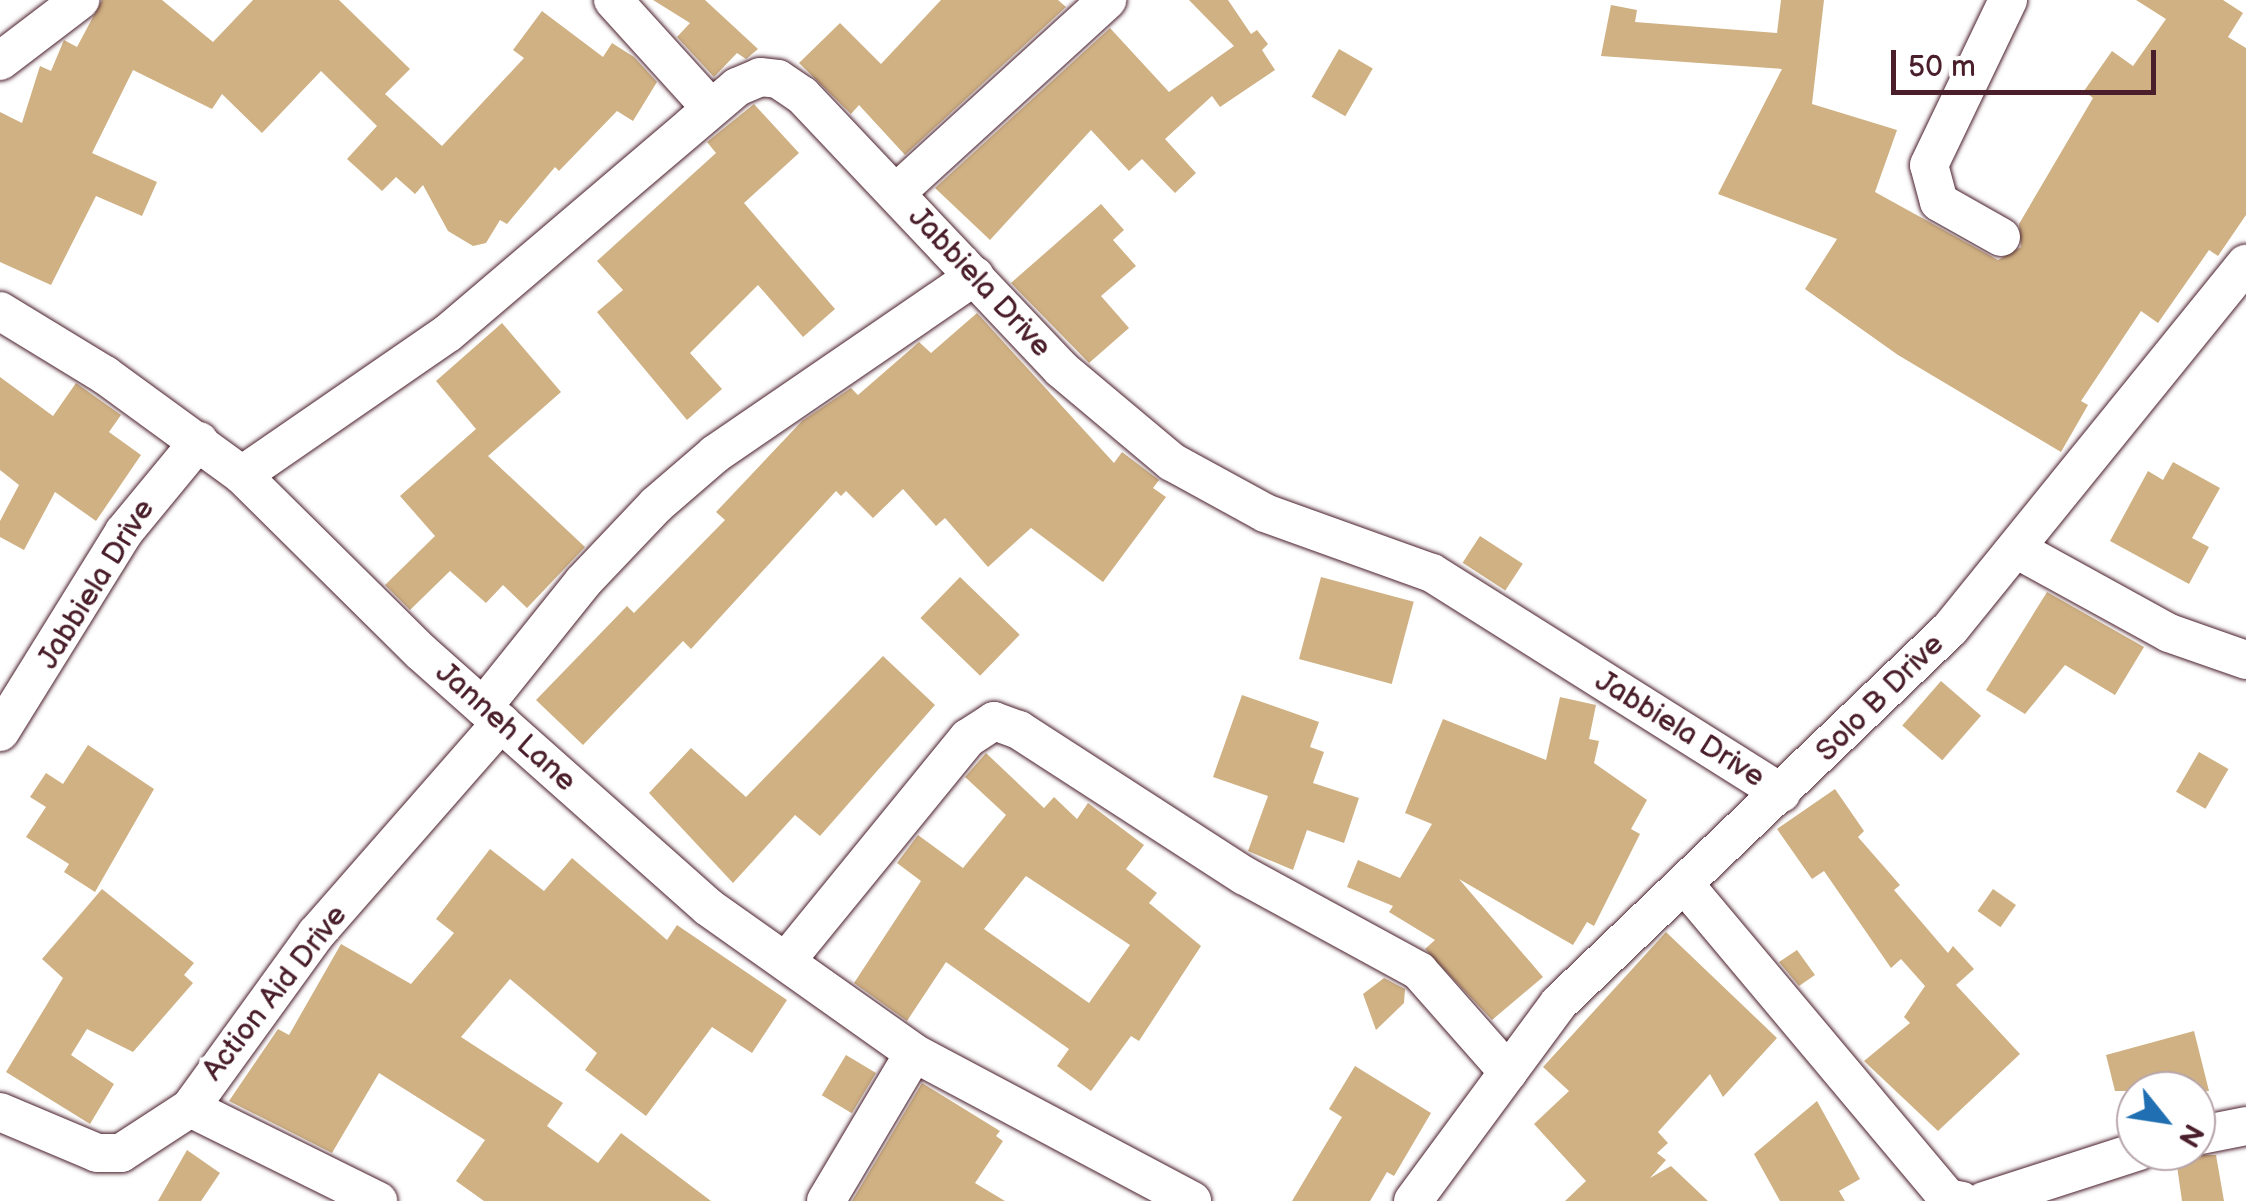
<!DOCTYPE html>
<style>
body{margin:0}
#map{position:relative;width:2246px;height:1201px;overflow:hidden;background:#fff;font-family:"Balsamiq Sans",sans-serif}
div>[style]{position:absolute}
.building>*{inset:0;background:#cfb183;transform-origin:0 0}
.roads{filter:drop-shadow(0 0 2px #4a1f2b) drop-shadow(0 0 2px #4a1f2b)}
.minor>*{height:38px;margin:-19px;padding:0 19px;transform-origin:19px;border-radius:19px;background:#fff}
span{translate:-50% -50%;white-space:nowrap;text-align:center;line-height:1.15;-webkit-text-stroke:10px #fff;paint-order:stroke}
.street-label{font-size:30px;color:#4a1f2b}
.north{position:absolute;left:2116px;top:1071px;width:100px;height:100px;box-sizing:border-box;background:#fff;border:2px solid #b7a5aa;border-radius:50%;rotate:120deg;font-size:28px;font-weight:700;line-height:40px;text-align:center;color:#4a1f2b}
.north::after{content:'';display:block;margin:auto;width:35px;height:45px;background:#1f6fb2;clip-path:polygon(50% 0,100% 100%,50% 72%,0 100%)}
.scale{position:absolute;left:1891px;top:50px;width:265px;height:45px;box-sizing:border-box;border:5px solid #4a1f2b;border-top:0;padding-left:12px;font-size:30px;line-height:35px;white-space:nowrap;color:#4a1f2b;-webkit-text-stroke:8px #fff;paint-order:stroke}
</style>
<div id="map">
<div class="building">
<div style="clip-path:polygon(102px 0,162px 0,213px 42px,253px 0,339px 0,410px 69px,385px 94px,442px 146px,524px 58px,513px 50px,542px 11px,603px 57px,612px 43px,634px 57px,657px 82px,633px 121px,617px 111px,559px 171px,555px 167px,507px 224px,500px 220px,486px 243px,473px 246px,448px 231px,423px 185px,415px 194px,396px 177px,382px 191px,347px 159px,377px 126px,321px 71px,262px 133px,222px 94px,212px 109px,133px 70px,92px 153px,157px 182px,142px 216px,96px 196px,51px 285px,0 262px,0 112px,22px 123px,40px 66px,51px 71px,64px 40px,77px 47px)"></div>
<div style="clip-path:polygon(653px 0,705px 0,758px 49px,746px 59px,737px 53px,714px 77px,677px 37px,690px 23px)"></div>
<div style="clip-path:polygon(941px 0,1058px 0,1066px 7px,905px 155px,859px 105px,851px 114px,799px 63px,840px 23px,881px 64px)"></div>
<div style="clip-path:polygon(1189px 0,1228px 0,1251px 34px,1257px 30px,1268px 44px,1262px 50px,1275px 70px,1220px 107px,1212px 96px,1165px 139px,1196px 173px,1175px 193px,1142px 159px,1129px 171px,1091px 130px,990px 240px,935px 188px,1110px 28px,1169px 92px,1234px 46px)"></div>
<div style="clip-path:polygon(1781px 0,1824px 0,1812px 104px,1897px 130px,1875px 192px,1998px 260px,2021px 247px,2019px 224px,2093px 98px,2084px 91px,2112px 51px,2133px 66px,2166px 19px,2136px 0,2223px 0,2243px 13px,2228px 37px,2246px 48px,2246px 215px,2218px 256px,2209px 250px,2158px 323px,2141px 311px,2081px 401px,2088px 405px,2061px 452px,1898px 355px,1805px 289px,1837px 239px,1718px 194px,1782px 69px,1601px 56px,1611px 5px,1637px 10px,1635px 22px,1777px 33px)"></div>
<div style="left:1339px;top:49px;width:39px;height:55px;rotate:30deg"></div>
<div style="clip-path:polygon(754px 104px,799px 153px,744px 203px,835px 309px,803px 337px,758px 285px,690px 353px,722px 389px,687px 420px,597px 312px,623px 290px,597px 261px,716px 153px,707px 142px)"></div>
<div style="clip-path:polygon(1101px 204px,1124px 230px,1113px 240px,1136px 266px,1101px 296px,1129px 328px,1089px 363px,1011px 283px)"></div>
<div style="clip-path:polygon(977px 313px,1114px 463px,1122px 452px,1159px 480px,1153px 488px,1166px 497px,1103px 582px,1031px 528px,988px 567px,945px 518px,936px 526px,903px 489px,873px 518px,846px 491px,841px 496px,836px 491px,691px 649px,683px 641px,583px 745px,536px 700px,627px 606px,634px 613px,725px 520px,716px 512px,802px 421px,851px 388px,858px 395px,919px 342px,931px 353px)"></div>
<div style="clip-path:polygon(502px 323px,561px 392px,488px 456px,585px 547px,527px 608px,503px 585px,486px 603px,450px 571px,410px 610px,385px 585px,435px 536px,400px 496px,476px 429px,436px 381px)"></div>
<div style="clip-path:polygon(0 377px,53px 416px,76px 383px,121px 415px,109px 432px,141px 455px,96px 521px,55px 492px,24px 550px,0 537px,0 521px,19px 485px,0 470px)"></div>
<div style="clip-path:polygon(2173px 462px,2220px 488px,2192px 538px,2209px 547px,2189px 584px,2110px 541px,2148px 471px,2163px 480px)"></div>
<div style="left:1480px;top:536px;width:51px;height:32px;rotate:33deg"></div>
<div style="left:960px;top:577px;width:83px;height:57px;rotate:44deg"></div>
<div style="left:1321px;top:577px;width:96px;height:85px;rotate:15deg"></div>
<div style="clip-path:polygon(2047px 592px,2144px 647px,2115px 695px,2065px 665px,2025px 714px,1986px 690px)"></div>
<div style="clip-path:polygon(883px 656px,935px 705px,820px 836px,795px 815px,733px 883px,649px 793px,691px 748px,746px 797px)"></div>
<div style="left:1941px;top:681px;width:53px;height:59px;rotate:41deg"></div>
<div style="clip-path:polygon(1242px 695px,1319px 722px,1310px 747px,1324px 752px,1313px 783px,1359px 798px,1344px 843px,1307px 830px,1293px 870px,1248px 851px,1268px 796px,1213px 777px)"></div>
<div style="clip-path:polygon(1560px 697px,1596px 705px,1589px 739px,1599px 741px,1594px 763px,1647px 800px,1631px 829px,1640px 834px,1594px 926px,1587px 922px,1573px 945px,1459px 879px,1543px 977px,1492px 1020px,1425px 949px,1435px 940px,1389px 912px,1393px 906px,1347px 887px,1358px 860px,1400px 878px,1432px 824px,1405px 813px,1443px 719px,1546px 760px)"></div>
<div style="clip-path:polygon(88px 745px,154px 789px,95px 892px,64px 872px,69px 864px,26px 837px,46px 807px,30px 797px,46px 773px,63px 784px)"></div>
<div style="left:2199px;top:752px;width:34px;height:46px;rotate:30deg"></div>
<div style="clip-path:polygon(evenodd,986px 753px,1044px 808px,1054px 797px,1077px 819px,1088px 803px,1144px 845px,1126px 869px,1157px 893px,1149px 903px,1201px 946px,1139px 1041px,1131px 1036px,1091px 1091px,1057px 1066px,1069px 1049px,946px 962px,907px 1021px,854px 983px,921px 881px,897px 863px,918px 835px,963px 868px,1006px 815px,965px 777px,986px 753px,1026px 876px,1130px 945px,1089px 1003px,984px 929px,1026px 876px)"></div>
<div style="clip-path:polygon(1835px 789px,1864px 831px,1858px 837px,1900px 885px,1894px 890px,1948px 953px,1953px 946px,1974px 969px,1956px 985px,2020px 1054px,1938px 1131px,1864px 1061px,1910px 1023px,1904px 1017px,1925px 986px,1901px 959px,1891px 968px,1824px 871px,1812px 879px,1777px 829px)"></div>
<div style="clip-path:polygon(490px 849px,544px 891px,572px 858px,667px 940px,677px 925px,787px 1000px,752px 1053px,712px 1027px,646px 1116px,585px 1070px,597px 1053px,510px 979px,461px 1037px,563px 1103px,547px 1126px,598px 1163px,621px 1133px,711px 1201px,484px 1201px,456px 1181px,485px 1140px,379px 1073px,332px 1153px,229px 1101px,278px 1029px,289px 1035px,341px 944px,411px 984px,454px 933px,436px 919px)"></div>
<div style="clip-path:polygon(102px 889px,194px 963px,184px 975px,193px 983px,133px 1052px,87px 1029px,71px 1055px,114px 1084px,90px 1124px,6px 1072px,63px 978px,42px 959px)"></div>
<div style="left:1993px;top:889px;width:28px;height:27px;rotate:35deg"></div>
<div style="clip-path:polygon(1666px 932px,1777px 1038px,1723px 1097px,1710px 1074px,1658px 1132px,1668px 1143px,1657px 1153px,1666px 1160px,1650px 1178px,1671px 1166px,1708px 1201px,1565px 1201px,1586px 1181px,1534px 1124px,1569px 1091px,1543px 1067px)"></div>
<div style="clip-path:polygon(1797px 950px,1815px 975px,1799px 986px,1779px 962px)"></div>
<div style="clip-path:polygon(1384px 978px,1405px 989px,1404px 1003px,1376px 1030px,1363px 994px)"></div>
<div style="clip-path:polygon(2194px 1031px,2209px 1091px,2115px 1091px,2106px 1055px)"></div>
<div style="left:846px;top:1055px;width:35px;height:47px;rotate:31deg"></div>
<div style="clip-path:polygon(1355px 1066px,1431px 1113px,1394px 1176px,1387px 1172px,1370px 1201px,1292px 1201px,1342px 1117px,1329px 1109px)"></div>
<div style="clip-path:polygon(922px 1083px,1000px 1131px,996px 1136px,1003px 1141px,975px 1183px,1005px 1201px,852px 1201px)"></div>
<div style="clip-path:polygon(1817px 1101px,1860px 1179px,1839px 1191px,1845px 1201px,1780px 1201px,1754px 1154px)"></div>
<div style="clip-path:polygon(187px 1150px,220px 1173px,201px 1201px,158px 1201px)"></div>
<div style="clip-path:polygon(2185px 1155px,2216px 1155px,2224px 1201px,2182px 1201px,2177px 1166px)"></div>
</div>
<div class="roads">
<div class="minor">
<div style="left:613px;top:0;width:146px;rotate:47.8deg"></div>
<div style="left:0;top:61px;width:101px;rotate:-37.3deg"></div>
<div style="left:896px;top:193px;width:286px;rotate:-42.4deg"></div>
<div style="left:2001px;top:237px;width:71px;rotate:-150.6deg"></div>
<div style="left:1939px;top:202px;width:38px;rotate:-105deg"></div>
<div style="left:1929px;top:165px;width:183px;rotate:-64.4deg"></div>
<div style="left:0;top:311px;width:123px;rotate:31.4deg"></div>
<div style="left:105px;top:375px;width:170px;rotate:36.1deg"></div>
<div style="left:242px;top:475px;width:252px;rotate:44.7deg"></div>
<div style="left:421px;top:652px;width:384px;rotate:41.6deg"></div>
<div style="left:708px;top:907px;width:252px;rotate:35.3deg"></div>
<div style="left:914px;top:1053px;width:315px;rotate:28deg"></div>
<div style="left:242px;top:475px;width:250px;rotate:-34.6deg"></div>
<div style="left:448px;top:333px;width:380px;rotate:-40.4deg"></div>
<div style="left:737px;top:87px;width:25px;rotate:-23deg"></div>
<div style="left:760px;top:77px;width:18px;rotate:6deg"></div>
<div style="left:778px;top:79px;width:29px;rotate:34deg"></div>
<div style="left:802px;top:95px;width:377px;rotate:46.6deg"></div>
<div style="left:1061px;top:369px;width:145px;rotate:40deg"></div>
<div style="left:1172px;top:462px;width:106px;rotate:28.7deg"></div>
<div style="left:1265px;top:513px;width:177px;rotate:19.8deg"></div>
<div style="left:1432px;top:573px;width:413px;rotate:32.2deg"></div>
<div style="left:2018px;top:550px;width:172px;rotate:28.8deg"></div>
<div style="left:2169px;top:633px;width:82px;rotate:19.3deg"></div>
<div style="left:483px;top:707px;width:160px;rotate:-51.3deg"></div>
<div style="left:583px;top:582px;width:106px;rotate:-46.5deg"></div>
<div style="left:656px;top:505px;width:78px;rotate:-40.8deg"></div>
<div style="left:715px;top:454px;width:315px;rotate:-34.4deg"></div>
<div style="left:0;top:732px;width:235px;rotate:-58.2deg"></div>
<div style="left:124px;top:532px;width:118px;rotate:-50.5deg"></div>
<div style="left:1685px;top:885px;width:409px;rotate:50deg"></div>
<div style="left:1948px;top:1198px;width:14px;rotate:12deg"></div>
<div style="left:786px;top:961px;width:288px;rotate:-50.8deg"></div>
<div style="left:968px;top:738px;width:31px;rotate:-33deg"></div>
<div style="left:994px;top:721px;width:27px;rotate:20deg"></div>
<div style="left:1019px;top:730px;width:269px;rotate:32.9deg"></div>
<div style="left:1245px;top:876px;width:198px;rotate:28.6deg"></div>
<div style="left:1419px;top:971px;width:135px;rotate:48.6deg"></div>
<div style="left:190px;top:1108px;width:210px;rotate:26.3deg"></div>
<div style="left:0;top:1112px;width:105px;rotate:22.9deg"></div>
<div style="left:97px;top:1153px;width:24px"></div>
<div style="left:121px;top:1153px;width:82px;rotate:-33.1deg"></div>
<div style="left:190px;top:1108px;width:215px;rotate:-54.1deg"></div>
<div style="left:316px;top:934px;width:281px;rotate:-48.8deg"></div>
<div style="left:2196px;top:1136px;width:51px;rotate:-11.3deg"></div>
<div style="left:826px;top:1201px;width:172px;rotate:-59.3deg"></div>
<div style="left:1413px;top:1201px;width:246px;rotate:-53.6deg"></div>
<div style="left:1559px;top:1003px;width:541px;rotate:-43.73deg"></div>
<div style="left:1950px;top:629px;width:470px;rotate:-51deg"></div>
<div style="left:1984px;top:1201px;width:163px;rotate:-17.9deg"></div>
</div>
</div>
<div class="street-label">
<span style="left:980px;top:282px;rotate:47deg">Jabbiela Drive</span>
<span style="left:96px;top:584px;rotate:-58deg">Jabbiela Drive</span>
<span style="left:1880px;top:698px;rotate:-45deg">Solo B Drive</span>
<span style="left:506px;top:727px;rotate:42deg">Janneh Lane</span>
<span style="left:1680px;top:729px;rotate:32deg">Jabbiela Drive</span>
<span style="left:275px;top:993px;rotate:-52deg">Action Aid Drive</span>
</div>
<div class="north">N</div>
<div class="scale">50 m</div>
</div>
